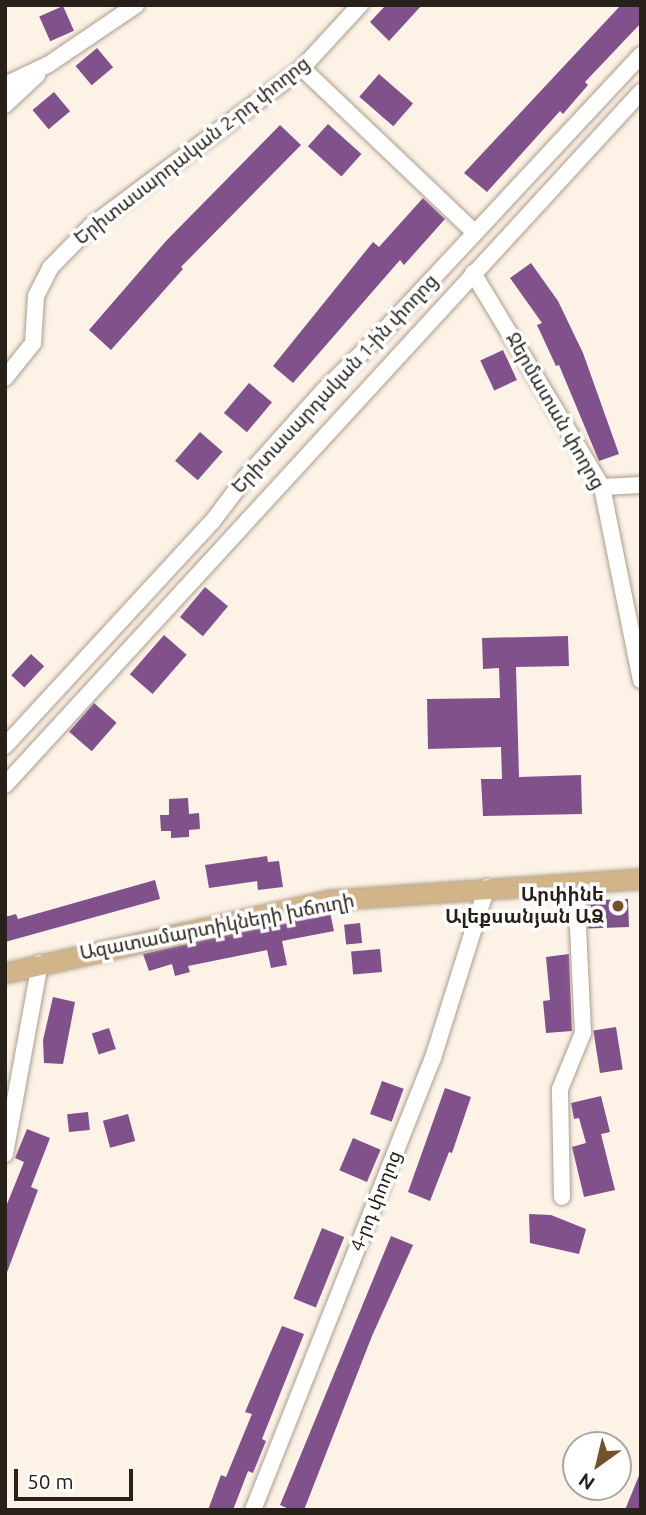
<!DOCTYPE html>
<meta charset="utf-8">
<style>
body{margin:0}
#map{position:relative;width:646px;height:1515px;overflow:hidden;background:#fcf2e6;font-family:Ubuntu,"Noto Sans Armenian",sans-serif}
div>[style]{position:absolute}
.building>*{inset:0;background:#81518b;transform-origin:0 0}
.roads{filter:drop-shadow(0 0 2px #ae9d8b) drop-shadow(0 0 2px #ae9d8b)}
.minor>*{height:16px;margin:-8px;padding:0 8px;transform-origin:8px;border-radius:8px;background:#fff}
.major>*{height:19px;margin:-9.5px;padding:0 9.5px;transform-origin:9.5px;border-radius:9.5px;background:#d1b589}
.dots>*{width:19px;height:19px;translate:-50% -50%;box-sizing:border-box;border:4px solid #fff;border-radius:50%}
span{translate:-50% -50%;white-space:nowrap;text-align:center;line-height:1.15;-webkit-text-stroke:7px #fff;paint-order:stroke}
.street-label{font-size:19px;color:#28211a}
.poi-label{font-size:19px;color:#28211a;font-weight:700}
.right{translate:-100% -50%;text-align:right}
.frame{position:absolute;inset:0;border:7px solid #28211a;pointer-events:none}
.north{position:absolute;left:562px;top:1431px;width:70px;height:70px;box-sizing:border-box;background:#fff;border:2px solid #a9a6a3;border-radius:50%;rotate:214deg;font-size:19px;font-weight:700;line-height:28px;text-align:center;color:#28211a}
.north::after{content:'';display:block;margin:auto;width:24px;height:32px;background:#735229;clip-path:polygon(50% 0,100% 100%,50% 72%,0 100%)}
.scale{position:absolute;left:14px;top:1469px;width:119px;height:32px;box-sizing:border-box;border:4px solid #28211a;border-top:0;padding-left:9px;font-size:21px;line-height:24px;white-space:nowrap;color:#28211a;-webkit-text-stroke:5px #fff;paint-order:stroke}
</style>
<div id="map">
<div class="building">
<div style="clip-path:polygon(386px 5px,422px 5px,389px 41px,370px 22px)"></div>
<div style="clip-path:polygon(621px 5px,641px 5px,641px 23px,585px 82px,588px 85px,563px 114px,560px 111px,487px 192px,464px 173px)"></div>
<div style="left:63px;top:6px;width:27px;height:26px;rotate:66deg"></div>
<div style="left:97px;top:48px;width:25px;height:28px;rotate:50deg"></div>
<div style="left:379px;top:74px;width:45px;height:30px;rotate:41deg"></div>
<div style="left:54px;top:92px;width:25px;height:28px;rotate:50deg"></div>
<div style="left:328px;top:124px;width:45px;height:30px;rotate:42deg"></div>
<div style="clip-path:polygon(280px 125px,301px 145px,181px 267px,183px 269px,111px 350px,89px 330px,166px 241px)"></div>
<div style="clip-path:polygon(423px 198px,445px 219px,404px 265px,400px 260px,293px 383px,273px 366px,373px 242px,379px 247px)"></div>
<div style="clip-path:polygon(531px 263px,558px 301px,583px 353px,619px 454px,599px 461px,559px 365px,556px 366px,537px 325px,542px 323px,510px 278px)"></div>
<div style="left:503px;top:350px;width:33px;height:25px;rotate:65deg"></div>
<div style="left:249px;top:383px;width:30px;height:39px;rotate:40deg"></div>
<div style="left:200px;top:432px;width:30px;height:38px;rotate:41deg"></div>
<div style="left:205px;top:587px;width:30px;height:39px;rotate:40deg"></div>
<div style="left:164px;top:635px;width:30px;height:52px;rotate:41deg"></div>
<div style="clip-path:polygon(568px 636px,569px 666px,516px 667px,519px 777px,581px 775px,582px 814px,483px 816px,481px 779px,502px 779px,501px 747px,428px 749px,427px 699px,500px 698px,499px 668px,483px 669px,482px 638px)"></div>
<div style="left:31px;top:654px;width:18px;height:29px;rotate:43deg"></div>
<div style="left:94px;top:703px;width:30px;height:38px;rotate:41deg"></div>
<div style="clip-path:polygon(188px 798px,189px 814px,199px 813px,200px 829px,189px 830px,189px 837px,171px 838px,171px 831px,161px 831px,160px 815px,169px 815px,169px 799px)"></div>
<div style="clip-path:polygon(267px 856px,268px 862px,279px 861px,283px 887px,258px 890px,257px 881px,209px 888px,205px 865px)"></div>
<div style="clip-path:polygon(155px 880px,160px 899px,5px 942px,5px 917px,16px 914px,18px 919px)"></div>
<div style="left:628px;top:899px;width:28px;height:41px;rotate:88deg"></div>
<div style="clip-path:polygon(330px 912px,334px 931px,282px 941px,287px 965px,271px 968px,267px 950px,188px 966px,190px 972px,175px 976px,172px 964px,149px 971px,143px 954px)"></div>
<div style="left:360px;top:923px;width:20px;height:16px;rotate:84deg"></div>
<div style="left:380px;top:949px;width:23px;height:29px;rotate:85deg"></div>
<div style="clip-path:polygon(569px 954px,572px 1031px,546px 1033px,543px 1001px,550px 1000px,546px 957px)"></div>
<div style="clip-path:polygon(53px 997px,75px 1002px,63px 1064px,44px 1063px,43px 1040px)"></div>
<div style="left:616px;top:1027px;width:43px;height:23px;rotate:81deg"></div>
<div style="left:109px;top:1028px;width:22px;height:18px;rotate:72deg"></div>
<div style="left:382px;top:1081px;width:23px;height:35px;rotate:20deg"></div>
<div style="clip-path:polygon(445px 1088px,471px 1097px,452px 1153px,449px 1152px,430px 1201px,408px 1192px)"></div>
<div style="clip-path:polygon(601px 1096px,610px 1132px,601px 1134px,615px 1190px,584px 1197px,572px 1147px,586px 1143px,579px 1118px,574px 1119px,571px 1103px)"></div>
<div style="left:88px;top:1112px;width:18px;height:21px;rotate:84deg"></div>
<div style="left:128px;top:1114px;width:28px;height:26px;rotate:75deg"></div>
<div style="clip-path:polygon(27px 1129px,50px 1138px,31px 1187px,38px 1190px,6px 1275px,5px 1209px,24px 1162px,15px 1158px)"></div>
<div style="left:353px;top:1138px;width:30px;height:35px;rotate:23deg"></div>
<div style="clip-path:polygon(529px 1214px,551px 1215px,586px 1229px,579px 1254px,530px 1243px)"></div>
<div style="left:322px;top:1228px;width:24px;height:76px;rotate:22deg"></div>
<div style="clip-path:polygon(391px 1236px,413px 1245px,372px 1336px,304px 1510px,291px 1510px,280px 1505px)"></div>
<div style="clip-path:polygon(282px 1326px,304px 1334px,262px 1439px,266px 1441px,253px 1473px,248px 1471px,233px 1510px,208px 1510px,221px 1475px,226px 1477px,252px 1414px,245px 1412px)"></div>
<div style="clip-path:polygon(640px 1473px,641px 1510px,625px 1510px)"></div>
</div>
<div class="roads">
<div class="minor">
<div style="left:302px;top:68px;width:239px;rotate:43.6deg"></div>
<div style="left:5px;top:85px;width:49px;rotate:-25.5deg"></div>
<div style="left:49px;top:64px;width:105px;rotate:-34.1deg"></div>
<div style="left:5px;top:105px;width:44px;rotate:-43.2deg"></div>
<div style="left:473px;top:273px;width:250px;rotate:58.9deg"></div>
<div style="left:602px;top:487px;width:197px;rotate:78.6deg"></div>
<div style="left:5px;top:378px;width:45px;rotate:-51.3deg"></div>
<div style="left:33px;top:343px;width:47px;rotate:-86.3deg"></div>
<div style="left:36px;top:296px;width:31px;rotate:-63deg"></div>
<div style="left:50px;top:268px;width:59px;rotate:-45.7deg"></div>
<div style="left:91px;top:226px;width:264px;rotate:-36.8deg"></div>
<div style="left:302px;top:68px;width:86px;rotate:-47.4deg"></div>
<div style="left:602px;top:487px;width:39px;rotate:-3deg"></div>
<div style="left:5px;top:746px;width:305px;rotate:-47.3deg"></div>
<div style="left:212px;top:522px;width:56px;rotate:-52.9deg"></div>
<div style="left:246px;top:477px;width:117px;rotate:-48.1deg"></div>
<div style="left:324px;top:390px;width:76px;rotate:-44.5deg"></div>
<div style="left:378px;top:337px;width:386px;rotate:-47deg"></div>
<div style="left:5px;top:785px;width:941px;rotate:-47.46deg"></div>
<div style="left:5px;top:1154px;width:194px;rotate:-79.6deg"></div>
<div style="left:562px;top:1197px;width:108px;rotate:-91.1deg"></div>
<div style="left:560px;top:1089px;width:61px;rotate:-67.7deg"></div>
<div style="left:583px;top:1033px;width:150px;rotate:-92.7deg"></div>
<div style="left:253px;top:1510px;width:487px;rotate:-68.3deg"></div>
<div style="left:433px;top:1058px;width:179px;rotate:-72.5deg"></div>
</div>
<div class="major">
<div style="left:5px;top:973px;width:332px;rotate:-12.7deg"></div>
<div style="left:329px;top:900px;width:313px;rotate:-3.9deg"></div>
</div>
</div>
<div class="dots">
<div style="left:618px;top:906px;background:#735229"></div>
</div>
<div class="street-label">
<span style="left:192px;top:151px;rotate:-38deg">Երիտասարդական 2-րդ փողոց</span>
<span style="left:335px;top:384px;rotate:-47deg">Երիտասարդական 1-ին փողոց</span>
<span style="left:555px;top:411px;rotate:60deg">Ջերմատան փողոց</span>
<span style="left:217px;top:927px;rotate:-11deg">Ազատամարտիկների խճուղի</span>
<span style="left:376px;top:1201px;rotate:-68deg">4-րդ փողոց</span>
</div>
<div class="poi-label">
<span class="right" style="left:604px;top:906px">Արփինե<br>Ալեքսանյան ԱՁ</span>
</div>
<div class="frame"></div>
<div class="north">N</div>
<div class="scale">50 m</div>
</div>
